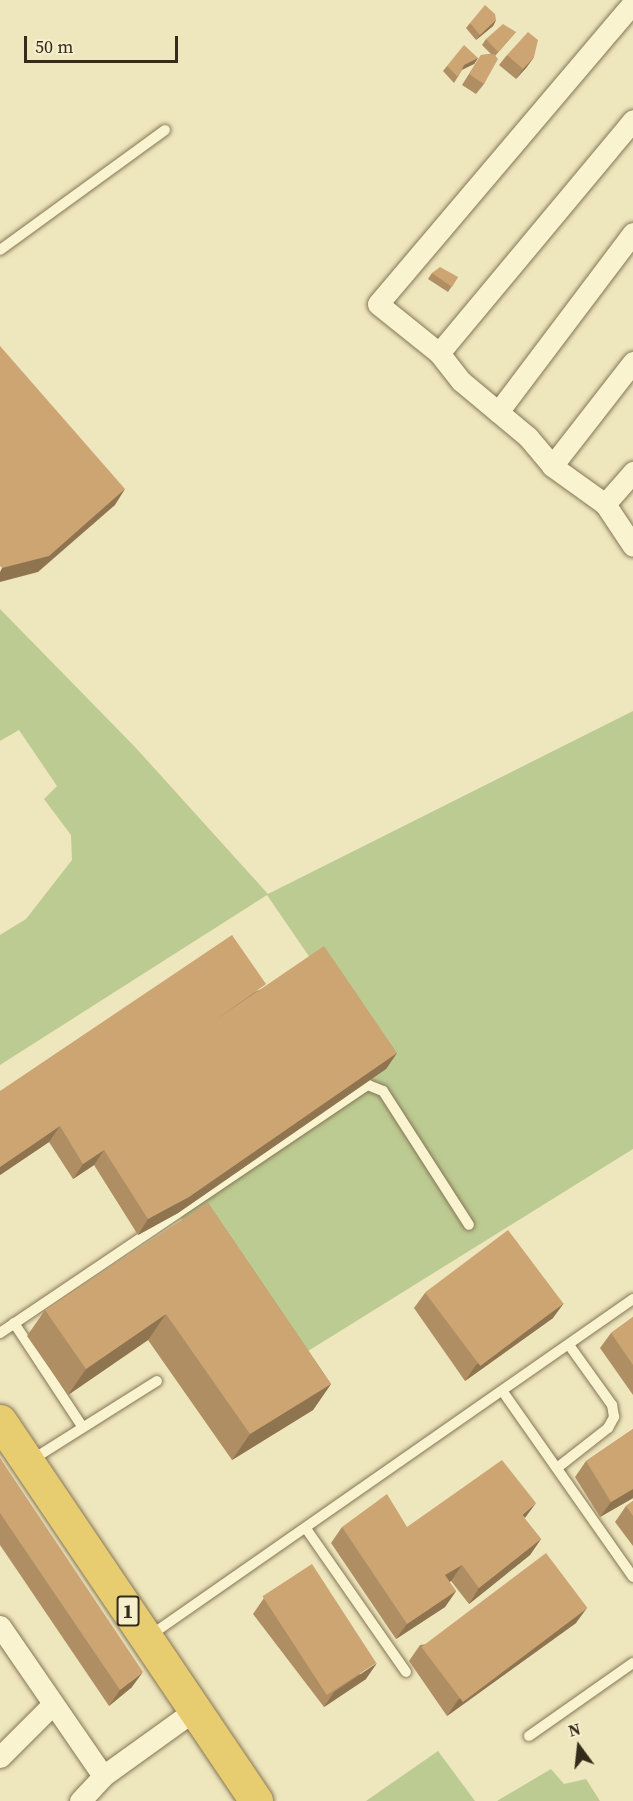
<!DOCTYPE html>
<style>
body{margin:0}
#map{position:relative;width:633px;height:1801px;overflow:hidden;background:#eee6bd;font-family:"Source Serif 4",serif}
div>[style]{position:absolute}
.green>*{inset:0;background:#bccb92}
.roads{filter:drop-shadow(0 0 2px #857656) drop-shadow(0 0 2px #857656)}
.service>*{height:10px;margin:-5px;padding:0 5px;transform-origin:5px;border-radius:5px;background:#f9f3d0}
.minor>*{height:21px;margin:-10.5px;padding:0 10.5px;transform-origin:10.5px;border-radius:10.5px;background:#f9f3d0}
.trunk>*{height:33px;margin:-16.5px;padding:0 16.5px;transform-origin:16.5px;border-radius:16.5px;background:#e8cc70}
.wall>*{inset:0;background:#af8e63}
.shaded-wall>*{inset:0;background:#8f7450}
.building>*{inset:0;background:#cca573;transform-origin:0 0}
span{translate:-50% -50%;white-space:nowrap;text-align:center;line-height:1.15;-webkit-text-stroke:4.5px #f5efcd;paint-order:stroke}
.shield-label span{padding:2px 4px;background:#f5efcd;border:2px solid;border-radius:4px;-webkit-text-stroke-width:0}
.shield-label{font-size:20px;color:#352b1b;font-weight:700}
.north{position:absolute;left:549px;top:1717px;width:60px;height:60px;-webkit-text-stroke:4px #f5efcd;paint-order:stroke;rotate:345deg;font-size:16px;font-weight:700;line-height:24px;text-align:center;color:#352b1b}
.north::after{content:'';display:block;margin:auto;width:21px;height:27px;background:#352b1b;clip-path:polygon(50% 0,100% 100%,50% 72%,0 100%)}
.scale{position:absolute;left:24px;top:36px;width:154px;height:27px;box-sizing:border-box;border:3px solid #352b1b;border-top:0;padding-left:8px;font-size:18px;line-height:21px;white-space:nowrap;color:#352b1b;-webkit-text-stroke:4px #f5efcd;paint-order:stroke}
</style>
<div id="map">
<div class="green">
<div style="clip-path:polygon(0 609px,135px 747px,268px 894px,633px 711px,633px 1149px,284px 1366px,178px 1213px,386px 1069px,267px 895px,0 1065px,0 935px,26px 919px,72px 860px,71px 835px,44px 799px,57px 786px,19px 730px,0 741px)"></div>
<div style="clip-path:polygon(438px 1751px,475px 1801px,366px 1801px)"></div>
<div style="clip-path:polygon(551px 1769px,564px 1784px,586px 1779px,600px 1801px,497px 1801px)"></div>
</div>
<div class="roads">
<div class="service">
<div style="left:0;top:250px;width:204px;rotate:-36deg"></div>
<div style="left:14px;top:1323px;width:123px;rotate:56.6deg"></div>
<div style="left:0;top:1333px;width:444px;rotate:-34deg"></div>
<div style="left:368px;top:1085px;width:16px;rotate:22deg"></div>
<div style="left:383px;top:1091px;width:159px;rotate:57.3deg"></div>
<div style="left:503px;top:1392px;width:226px;rotate:54.9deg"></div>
<div style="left:30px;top:1461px;width:150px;rotate:-32.2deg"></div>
<div style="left:557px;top:1468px;width:65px;rotate:-38.1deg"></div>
<div style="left:608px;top:1428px;width:13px;rotate:-61deg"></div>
<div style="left:614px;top:1417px;width:12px;rotate:-99deg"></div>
<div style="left:612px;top:1405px;width:74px;rotate:-125.6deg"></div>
<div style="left:307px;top:1530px;width:173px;rotate:55.1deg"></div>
<div style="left:148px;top:1637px;width:591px;rotate:-34.87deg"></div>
<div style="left:529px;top:1736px;width:127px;rotate:-35.1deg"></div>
</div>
<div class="minor">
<div style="left:633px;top:3px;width:394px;rotate:130.3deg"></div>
<div style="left:378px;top:304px;width:78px;rotate:38.8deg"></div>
<div style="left:439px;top:353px;width:36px;rotate:52deg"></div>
<div style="left:461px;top:381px;width:87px;rotate:39.9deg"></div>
<div style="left:528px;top:437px;width:38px;rotate:50deg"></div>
<div style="left:552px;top:466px;width:65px;rotate:35.6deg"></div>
<div style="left:605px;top:504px;width:50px;rotate:56.3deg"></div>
<div style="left:439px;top:353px;width:303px;rotate:-50.2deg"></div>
<div style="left:498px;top:412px;width:224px;rotate:-53deg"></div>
<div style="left:552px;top:466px;width:132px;rotate:-52.1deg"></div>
<div style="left:605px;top:504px;width:43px;rotate:-48.8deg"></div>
<div style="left:0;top:1626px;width:182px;rotate:55.5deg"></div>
<div style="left:0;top:1757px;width:75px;rotate:-45deg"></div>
<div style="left:80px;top:1801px;width:34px;rotate:-47deg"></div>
<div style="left:103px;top:1776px;width:113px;rotate:-35.7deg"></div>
</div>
<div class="trunk">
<div style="left:0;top:1421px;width:458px;rotate:56deg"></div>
</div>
</div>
<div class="wall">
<div style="clip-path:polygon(496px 20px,493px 26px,476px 40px,466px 28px,470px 23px)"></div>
<div style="clip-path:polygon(516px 32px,495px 56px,484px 84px,476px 94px,462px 85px,481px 55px,491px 54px,482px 45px,486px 39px)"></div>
<div style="clip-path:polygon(507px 55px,534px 57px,526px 68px,516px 79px,499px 65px)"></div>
<div style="clip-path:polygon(478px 58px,474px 64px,462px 70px,454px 83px,443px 71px,447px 66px)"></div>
<div style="clip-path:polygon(432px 273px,458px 277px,448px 292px,428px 279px)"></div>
<div style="clip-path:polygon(264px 988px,397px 1053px,386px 1069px,178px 1213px,138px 1235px,94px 1165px,73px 1179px,49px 1142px,0 1175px,0 1091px)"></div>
<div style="clip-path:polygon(208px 1203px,331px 1384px,313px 1410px,232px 1460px,148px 1340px,68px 1395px,27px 1336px,45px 1310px)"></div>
<div style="clip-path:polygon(425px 1293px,553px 1318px,465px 1381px,414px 1308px)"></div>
<div style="clip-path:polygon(633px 1317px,633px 1395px,600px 1348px,611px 1333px)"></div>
<div style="clip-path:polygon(633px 1429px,633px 1498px,600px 1517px,575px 1477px,586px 1461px)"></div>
<div style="clip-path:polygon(0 1458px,132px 1687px,109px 1706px,0 1545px)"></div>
<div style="clip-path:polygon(633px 1501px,633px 1546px,615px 1522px,626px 1506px)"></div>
<div style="clip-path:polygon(525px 1519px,541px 1539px,530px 1555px,469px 1604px,451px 1581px,449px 1582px,456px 1591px,445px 1607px,396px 1639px,331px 1543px,342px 1527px,407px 1527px)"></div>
<div style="clip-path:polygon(264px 1598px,366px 1679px,324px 1707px,253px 1614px)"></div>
<div style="clip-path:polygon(576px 1623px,447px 1716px,409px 1661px,420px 1645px)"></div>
</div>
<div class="shaded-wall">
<div style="clip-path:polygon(496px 20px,493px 26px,476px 40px,480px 35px)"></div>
<div style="clip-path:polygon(534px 57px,526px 68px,516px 79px,523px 69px)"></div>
<div style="clip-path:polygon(478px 58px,474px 64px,461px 70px,464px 65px)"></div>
<div style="clip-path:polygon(125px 489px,115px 505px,38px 572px,0 582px,0 572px,2px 568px)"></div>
<div style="clip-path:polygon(397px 1053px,386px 1069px,178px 1213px,138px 1235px,148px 1219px)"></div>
<div style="clip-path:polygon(60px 1126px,49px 1142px,0 1175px,0 1167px)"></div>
<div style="clip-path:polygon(104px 1150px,94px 1165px,73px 1179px,83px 1164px)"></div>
<div style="clip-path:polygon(564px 1303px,553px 1318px,465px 1381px,476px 1365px)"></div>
<div style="clip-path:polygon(166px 1314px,148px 1340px,68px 1395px,86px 1369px)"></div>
<div style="clip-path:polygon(331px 1384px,313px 1410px,232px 1460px,250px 1434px)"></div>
<div style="clip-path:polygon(633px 1489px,633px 1498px,600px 1517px,611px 1502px)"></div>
<div style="clip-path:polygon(536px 1503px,525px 1518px,522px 1515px)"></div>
<div style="clip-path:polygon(541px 1539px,530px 1555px,469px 1604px,479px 1588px)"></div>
<div style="clip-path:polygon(462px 1565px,451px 1581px,434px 1591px,445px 1575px)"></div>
<div style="clip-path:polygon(456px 1591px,445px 1607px,396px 1639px,407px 1624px)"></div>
<div style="clip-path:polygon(587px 1608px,576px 1623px,447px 1716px,458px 1700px)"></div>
<div style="clip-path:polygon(377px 1663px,366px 1679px,324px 1707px,334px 1692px)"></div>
<div style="clip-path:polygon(143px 1672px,132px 1687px,109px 1706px,120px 1690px)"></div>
</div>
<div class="building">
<div style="clip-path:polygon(485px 5px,495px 14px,496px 20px,480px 35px,470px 23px)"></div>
<div style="clip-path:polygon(503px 24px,516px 32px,498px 52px,486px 39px)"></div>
<div style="clip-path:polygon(528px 32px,538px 40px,534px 57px,523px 69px,507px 55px)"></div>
<div style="clip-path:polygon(464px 45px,478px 58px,464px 65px,458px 77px,447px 66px)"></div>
<div style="clip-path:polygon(494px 54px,498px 59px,484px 84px,469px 74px,481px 55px)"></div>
<div style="clip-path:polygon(440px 267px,458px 277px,452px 287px,432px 273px)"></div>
<div style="clip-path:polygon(0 346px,125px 489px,49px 556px,2px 568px,0 566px)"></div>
<div style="clip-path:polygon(232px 935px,266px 984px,214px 1021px,324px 946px,397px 1053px,189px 1197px,148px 1219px,104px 1150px,83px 1164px,60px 1126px,0 1167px,0 1091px)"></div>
<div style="clip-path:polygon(208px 1203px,331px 1384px,250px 1434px,166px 1314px,86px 1369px,45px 1310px)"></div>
<div style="left:508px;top:1230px;width:92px;height:104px;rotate:53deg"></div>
<div style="clip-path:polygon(633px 1317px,633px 1365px,611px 1333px)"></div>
<div style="clip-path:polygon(633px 1429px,633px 1489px,611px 1502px,586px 1461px)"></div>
<div style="clip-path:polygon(0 1458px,143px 1672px,120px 1690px,0 1513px)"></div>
<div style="clip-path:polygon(502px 1460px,536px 1503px,522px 1515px,541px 1539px,479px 1588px,462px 1565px,445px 1575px,456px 1591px,407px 1624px,342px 1527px,387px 1494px,407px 1527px)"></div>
<div style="clip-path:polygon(633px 1501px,633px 1516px,626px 1506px)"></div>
<div style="left:546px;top:1553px;width:69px;height:156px;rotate:53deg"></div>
<div style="left:312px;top:1564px;width:118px;height:59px;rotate:57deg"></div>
</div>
<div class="shield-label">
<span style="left:128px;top:1611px">1</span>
</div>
<div class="north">N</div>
<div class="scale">50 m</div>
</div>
